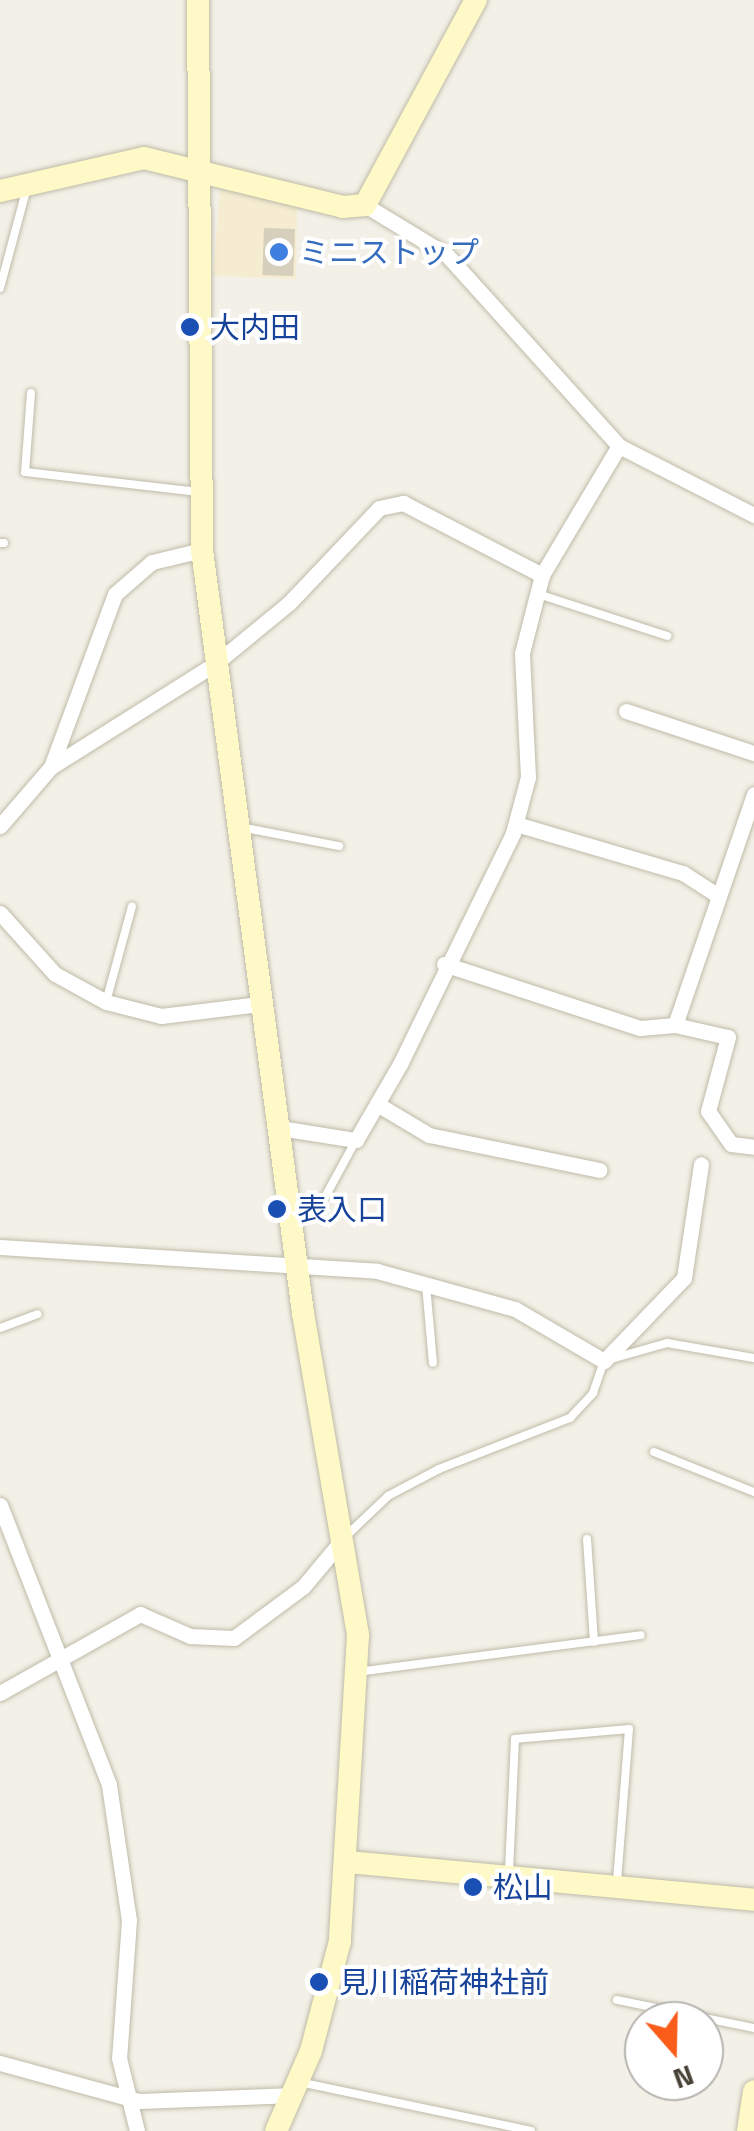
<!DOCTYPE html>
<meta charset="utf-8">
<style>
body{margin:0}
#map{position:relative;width:754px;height:2131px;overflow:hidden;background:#f3f1e7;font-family:"Titillium Web","Noto Sans JP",sans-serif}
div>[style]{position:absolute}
.commercial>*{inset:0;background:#f5ecd2}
.building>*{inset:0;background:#d5cfbc;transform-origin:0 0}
.roads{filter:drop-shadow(0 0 2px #bfbba9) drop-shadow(0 0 2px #bfbba9)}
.lane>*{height:8px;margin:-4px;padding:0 4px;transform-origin:4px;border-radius:4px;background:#fff}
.street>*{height:15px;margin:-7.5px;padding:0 7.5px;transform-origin:7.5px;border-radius:7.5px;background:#fff}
.secondary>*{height:22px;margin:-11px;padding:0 11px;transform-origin:11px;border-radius:11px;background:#fef9c6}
.dots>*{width:28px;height:28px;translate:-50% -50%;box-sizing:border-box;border:5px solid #fff;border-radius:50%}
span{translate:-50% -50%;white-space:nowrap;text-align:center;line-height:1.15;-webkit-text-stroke:8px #fff;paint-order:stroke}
.shop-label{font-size:30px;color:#366cbe}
.left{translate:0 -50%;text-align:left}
.transit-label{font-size:30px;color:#164399}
.north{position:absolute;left:624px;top:2001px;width:100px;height:100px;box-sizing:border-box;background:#fff;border:2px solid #b5b3af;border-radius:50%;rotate:160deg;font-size:28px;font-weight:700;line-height:40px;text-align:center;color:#464236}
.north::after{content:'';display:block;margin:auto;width:35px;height:45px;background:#f95d19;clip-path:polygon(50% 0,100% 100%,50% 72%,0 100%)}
</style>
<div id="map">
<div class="commercial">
<div style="clip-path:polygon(228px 187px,297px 204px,296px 279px,213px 276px,220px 191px)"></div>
</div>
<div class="building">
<div style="left:264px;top:228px;width:31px;height:47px;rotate:2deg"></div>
</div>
<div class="roads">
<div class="lane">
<div style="left:0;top:288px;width:100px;rotate:-75deg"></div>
<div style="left:31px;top:393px;width:79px;rotate:94.3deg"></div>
<div style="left:25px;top:472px;width:175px;rotate:6.6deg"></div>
<div style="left:0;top:543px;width:4px"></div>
<div style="left:538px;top:594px;width:136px;rotate:18deg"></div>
<div style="left:240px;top:827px;width:101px;rotate:10.9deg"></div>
<div style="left:106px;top:1002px;width:99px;rotate:-74.8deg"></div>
<div style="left:296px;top:1221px;width:26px;rotate:-29deg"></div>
<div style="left:319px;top:1208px;width:77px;rotate:-61.4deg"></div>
<div style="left:426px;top:1285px;width:78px;rotate:84.9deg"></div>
<div style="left:0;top:1328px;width:40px;rotate:-20.2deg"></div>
<div style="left:654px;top:1452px;width:108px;rotate:21.8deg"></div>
<div style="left:345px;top:1537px;width:59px;rotate:-43.6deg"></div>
<div style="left:388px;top:1496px;width:58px;rotate:-27.9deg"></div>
<div style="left:439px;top:1469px;width:141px;rotate:-21.3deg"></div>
<div style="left:570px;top:1418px;width:34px;rotate:-47deg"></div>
<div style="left:593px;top:1393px;width:34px;rotate:-71deg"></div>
<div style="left:604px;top:1361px;width:66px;rotate:-15.9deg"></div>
<div style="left:667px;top:1343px;width:88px;rotate:9.8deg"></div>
<div style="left:587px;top:1539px;width:103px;rotate:86.1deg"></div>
<div style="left:357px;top:1672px;width:286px;rotate:-7.4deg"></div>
<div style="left:509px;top:1871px;width:132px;rotate:-87.4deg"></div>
<div style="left:515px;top:1739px;width:114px;rotate:-5deg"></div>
<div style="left:629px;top:1729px;width:153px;rotate:94.5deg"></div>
<div style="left:617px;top:2000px;width:140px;rotate:11.6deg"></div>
<div style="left:299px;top:2082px;width:237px;rotate:11.9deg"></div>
</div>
<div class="street">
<div style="left:365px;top:205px;width:96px;rotate:31.4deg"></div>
<div style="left:447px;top:255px;width:257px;rotate:48deg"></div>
<div style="left:619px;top:446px;width:152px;rotate:27.1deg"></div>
<div style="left:626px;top:711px;width:135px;rotate:18.2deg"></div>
<div style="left:51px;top:767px;width:184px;rotate:-69.7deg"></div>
<div style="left:115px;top:594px;width:49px;rotate:-40.9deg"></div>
<div style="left:152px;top:562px;width:51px;rotate:-13.5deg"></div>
<div style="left:516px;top:824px;width:174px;rotate:16.4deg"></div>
<div style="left:683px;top:873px;width:40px;rotate:32.9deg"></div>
<div style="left:0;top:826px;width:78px;rotate:-49.2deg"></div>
<div style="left:51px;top:767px;width:195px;rotate:-32.2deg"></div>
<div style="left:216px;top:663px;width:94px;rotate:-39.4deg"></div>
<div style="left:289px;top:603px;width:131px;rotate:-46.5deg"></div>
<div style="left:379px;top:508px;width:25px;rotate:-12deg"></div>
<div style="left:403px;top:503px;width:157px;rotate:27.4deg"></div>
<div style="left:0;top:913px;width:82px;rotate:48deg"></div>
<div style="left:55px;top:974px;width:58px;rotate:28.8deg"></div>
<div style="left:106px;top:1002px;width:57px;rotate:14.3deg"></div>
<div style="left:161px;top:1016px;width:99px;rotate:-7deg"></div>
<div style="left:444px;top:964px;width:206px;rotate:18.1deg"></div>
<div style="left:640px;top:1028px;width:35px;rotate:-5deg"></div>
<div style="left:675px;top:1025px;width:244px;rotate:-71.1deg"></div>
<div style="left:675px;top:1025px;width:54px;rotate:12.8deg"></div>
<div style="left:728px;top:1037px;width:77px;rotate:105.1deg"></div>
<div style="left:708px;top:1111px;width:40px;rotate:55.1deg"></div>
<div style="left:731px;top:1144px;width:23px;rotate:7deg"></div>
<div style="left:377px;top:1104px;width:61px;rotate:30.8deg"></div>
<div style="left:429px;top:1135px;width:174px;rotate:11.6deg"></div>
<div style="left:280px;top:1128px;width:77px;rotate:9deg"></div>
<div style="left:356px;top:1140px;width:88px;rotate:-59.9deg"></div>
<div style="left:400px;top:1064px;width:257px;rotate:-63.9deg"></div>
<div style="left:513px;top:833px;width:58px;rotate:-75deg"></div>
<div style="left:528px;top:777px;width:124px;rotate:-92.8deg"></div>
<div style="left:522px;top:653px;width:81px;rotate:-75.6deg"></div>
<div style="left:542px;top:575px;width:150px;rotate:-59.2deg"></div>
<div style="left:0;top:1247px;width:378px;rotate:3.6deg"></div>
<div style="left:377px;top:1271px;width:143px;rotate:15.4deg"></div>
<div style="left:515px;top:1309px;width:103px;rotate:30.3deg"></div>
<div style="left:604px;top:1361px;width:115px;rotate:-46.1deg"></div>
<div style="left:684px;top:1278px;width:115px;rotate:-81.5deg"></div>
<div style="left:0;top:1505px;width:300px;rotate:68.7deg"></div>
<div style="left:109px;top:1785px;width:136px;rotate:81.6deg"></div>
<div style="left:129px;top:1920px;width:138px;rotate:94.1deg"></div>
<div style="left:119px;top:2058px;width:75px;rotate:76.1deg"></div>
<div style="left:0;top:1693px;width:161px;rotate:-29.4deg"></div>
<div style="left:140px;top:1614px;width:55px;rotate:23.7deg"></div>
<div style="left:190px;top:1636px;width:44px;rotate:2.6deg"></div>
<div style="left:234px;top:1638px;width:86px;rotate:-36.5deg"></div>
<div style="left:303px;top:1587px;width:62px;rotate:-50.2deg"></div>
<div style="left:0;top:2063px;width:144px;rotate:15.3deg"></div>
<div style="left:139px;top:2101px;width:155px;rotate:-2.2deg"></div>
</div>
<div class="secondary">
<div style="left:198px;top:0;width:550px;rotate:89.58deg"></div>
<div style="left:202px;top:550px;width:770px;rotate:82.46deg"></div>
<div style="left:303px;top:1313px;width:327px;rotate:80.3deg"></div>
<div style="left:358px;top:1635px;width:307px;rotate:93.4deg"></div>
<div style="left:340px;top:1941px;width:114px;rotate:104.8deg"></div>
<div style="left:311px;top:2051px;width:87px;rotate:113.6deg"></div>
<div style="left:0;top:191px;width:148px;rotate:-12.9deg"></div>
<div style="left:144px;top:158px;width:205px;rotate:13.8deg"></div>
<div style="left:343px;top:207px;width:22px;rotate:-5deg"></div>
<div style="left:365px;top:205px;width:233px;rotate:-61.6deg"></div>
<div style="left:348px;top:1862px;width:408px;rotate:5.3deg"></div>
<div style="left:748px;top:2131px;width:40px;rotate:-81.5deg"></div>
</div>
</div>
<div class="dots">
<div style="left:279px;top:252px;background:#3f7fe0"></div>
<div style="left:190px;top:327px;background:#1a4fb4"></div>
<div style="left:277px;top:1209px;background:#1a4fb4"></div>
<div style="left:473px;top:1887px;background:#1a4fb4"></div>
<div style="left:319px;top:1982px;background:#1a4fb4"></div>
</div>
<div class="shop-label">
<span class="left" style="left:299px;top:252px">ミニストップ</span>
</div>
<div class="transit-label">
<span class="left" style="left:210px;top:327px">大内田</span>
<span class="left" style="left:297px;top:1209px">表入口</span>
<span class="left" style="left:493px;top:1887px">松山</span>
<span class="left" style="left:339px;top:1982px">見川稲荷神社前</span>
</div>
<div class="north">N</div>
</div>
